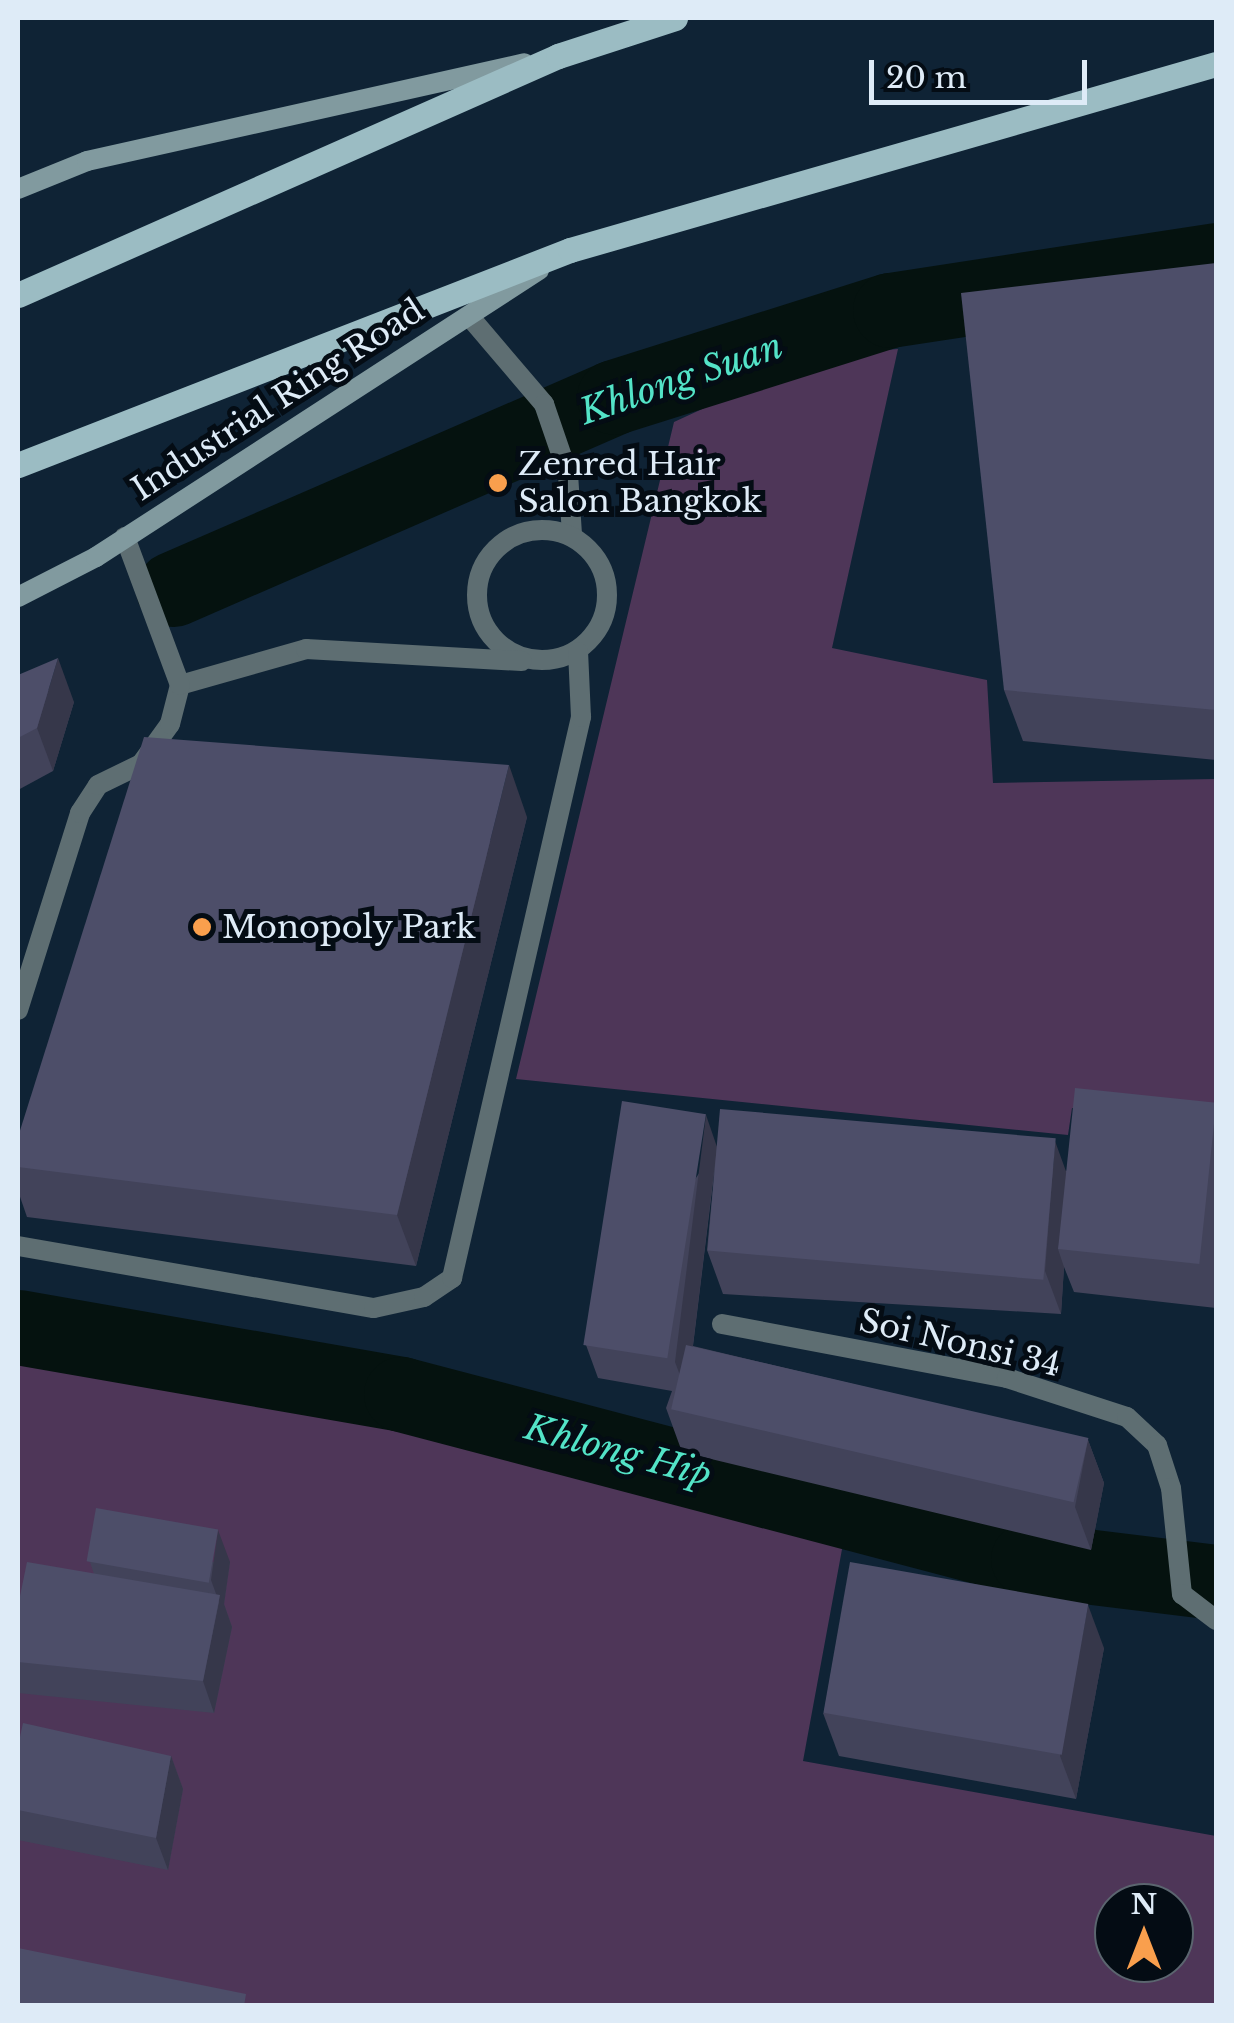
<!DOCTYPE html>
<style>
body{margin:0}
#map{position:relative;width:1234px;height:2023px;overflow:hidden;background:#0f2335;font-family:"Libre Baskerville",serif}
div>[style]{position:absolute}
.green>*{inset:0;background:#4e3658}
.canal>*{height:75px;margin:-37.5px;padding:0 37.5px;transform-origin:37.5px;border-radius:37.5px;background:#05120f}
.lane>*{height:20px;margin:-10px;padding:0 10px;transform-origin:10px;border-radius:10px;background:#5e6e72}
.lane>.ring{margin:-10px;padding:0;box-sizing:content-box;background:none;border:20px solid #5e6e72;border-radius:50%}
.street>*{height:20px;margin:-10px;padding:0 10px;transform-origin:10px;border-radius:10px;background:#5e6e72}
.secondary>*{height:20px;margin:-10px;padding:0 10px;transform-origin:10px;border-radius:10px;background:#819a9f}
.primary>*{height:25px;margin:-12.5px;padding:0 12.5px;transform-origin:12.5px;border-radius:12.5px;background:#9bbcc3}
.wall>*{inset:0;background:#42435a}
.shaded-wall>*{inset:0;background:#36374a}
.building>*{inset:0;background:#4d4e69;transform-origin:0 0}
.dots>*{width:28px;height:28px;translate:-50% -50%;box-sizing:border-box;border:5px solid #040c14;border-radius:50%}
span{translate:-50% -50%;white-space:nowrap;text-align:center;line-height:1.15;-webkit-text-stroke:10px #040c14;paint-order:stroke}
.street-label{font-size:32px;color:#deebf7}
.poi-label{font-size:32px;color:#deebf7}
.left{translate:0 -50%;text-align:left}
.water-label{font-size:35px;color:#53e3c7;font-style:italic}
.frame{position:absolute;inset:0;border:20px solid #deebf7;pointer-events:none}
.north{position:absolute;left:1094px;top:1883px;width:100px;height:100px;box-sizing:border-box;background:#040c14;border:2px solid #5b656f;border-radius:50%;rotate:0deg;font-size:28px;font-weight:700;line-height:40px;text-align:center;color:#deebf7}
.north::after{content:'';display:block;margin:auto;width:35px;height:45px;background:#f99f4d;clip-path:polygon(50% 0,100% 100%,50% 72%,0 100%)}
.scale{position:absolute;left:869px;top:60px;width:218px;height:45px;box-sizing:border-box;border:5px solid #deebf7;border-top:0;padding-left:12px;font-size:30px;line-height:35px;white-space:nowrap;color:#deebf7;-webkit-text-stroke:8px #040c14;paint-order:stroke}
</style>
<div id="map">
<div class="green">
<div style="clip-path:polygon(898px 349px,832px 648px,987px 680px,993px 783px,1216px 779px,1216px 1126px,1072px 1108px,1068px 1135px,516px 1079px,674px 422px,819px 355px)"></div>
<div style="clip-path:polygon(evenodd,18px 1354px,376px 1411px,845px 1533px,803px 1761px,1216px 1836px,1216px 2005px,18px 2005px,18px 1354px,1114px 1903px,1174px 1903px,1174px 1963px,1114px 1963px,1114px 1903px)"></div>
</div>
<div class="canal">
<div style="left:173px;top:589px;width:481px;rotate:-23.5deg"></div>
<div style="left:614px;top:397px;width:289px;rotate:-17.5deg"></div>
<div style="left:890px;top:310px;width:330px;rotate:-8.7deg"></div>
<div style="left:18px;top:1327px;width:389px;rotate:9.9deg"></div>
<div style="left:401px;top:1394px;width:648px;rotate:14.74deg"></div>
<div style="left:1028px;top:1559px;width:189px;rotate:7deg"></div>
</div>
<div class="lane">
<div style="left:469px;top:316px;width:116px;rotate:49.6deg"></div>
<div style="left:544px;top:404px;width:74px;rotate:71.1deg"></div>
<div style="left:568px;top:474px;width:61px;rotate:86.2deg"></div>
<div class="ring" style="left:477px;top:530px;width:110px;height:110px"></div>
<div style="left:180px;top:685px;width:131px;rotate:-15.9deg"></div>
<div style="left:306px;top:649px;width:216px;rotate:3.2deg"></div>
<div style="left:18px;top:1010px;width:207px;rotate:-72.5deg"></div>
<div style="left:80px;top:813px;width:33px;rotate:-57deg"></div>
<div style="left:98px;top:785px;width:48px;rotate:-26deg"></div>
<div style="left:141px;top:764px;width:49px;rotate:-54.1deg"></div>
<div style="left:170px;top:724px;width:40px;rotate:-75.6deg"></div>
<div style="left:180px;top:685px;width:158px;rotate:-110.4deg"></div>
<div style="left:18px;top:1246px;width:361px;rotate:9.9deg"></div>
<div style="left:374px;top:1308px;width:51px;rotate:-12.4deg"></div>
<div style="left:424px;top:1297px;width:34px;rotate:-34deg"></div>
<div style="left:452px;top:1278px;width:576px;rotate:-77.05deg"></div>
<div style="left:581px;top:717px;width:65px;rotate:-92.6deg"></div>
</div>
<div class="street">
<div style="left:722px;top:1324px;width:290px;rotate:10.7deg"></div>
<div style="left:1007px;top:1378px;width:126px;rotate:18deg"></div>
<div style="left:1127px;top:1417px;width:41px;rotate:43deg"></div>
<div style="left:1157px;top:1445px;width:45px;rotate:72deg"></div>
<div style="left:1171px;top:1488px;width:107px;rotate:84.1deg"></div>
<div style="left:1182px;top:1594px;width:43px;rotate:37.4deg"></div>
</div>
<div class="secondary">
<div style="left:18px;top:189px;width:74px;rotate:-22.1deg"></div>
<div style="left:87px;top:161px;width:448px;rotate:-12.6deg"></div>
<div style="left:18px;top:597px;width:88px;rotate:-27.1deg"></div>
<div style="left:96px;top:557px;width:528px;rotate:-32.94deg"></div>
</div>
<div class="primary">
<div style="left:18px;top:295px;width:591px;rotate:-23.87deg"></div>
<div style="left:558px;top:56px;width:123px;rotate:-18deg"></div>
<div style="left:18px;top:465px;width:592px;rotate:-21.28deg"></div>
<div style="left:570px;top:250px;width:672px;rotate:-16.06deg"></div>
</div>
<div class="wall">
<div style="clip-path:polygon(1216px 263px,1216px 760px,1023px 741px,1004px 690px)"></div>
<div style="clip-path:polygon(18px 675px,74px 702px,53px 771px,18px 790px)"></div>
<div style="clip-path:polygon(527px 817px,416px 1266px,27px 1217px,18px 1191px,18px 1137px)"></div>
<div style="clip-path:polygon(1216px 1103px,1216px 1308px,1074px 1292px,1064px 1267px,1061px 1314px,723px 1294px,707px 1250px,715px 1166px,693px 1346px,1088px 1440px,1104px 1483px,1091px 1550px,682px 1452px,666px 1408px,672px 1391px,598px 1378px,586px 1345px,717px 1146px,1066px 1171px)"></div>
<div style="clip-path:polygon(90px 1562px,230px 1562px,224px 1604px,232px 1627px,214px 1713px,18px 1693px,18px 1606px,94px 1574px)"></div>
<div style="clip-path:polygon(1104px 1648px,1076px 1799px,839px 1756px,823px 1713px)"></div>
<div style="clip-path:polygon(18px 1746px,171px 1756px,183px 1789px,168px 1870px,18px 1840px)"></div>
</div>
<div class="shaded-wall">
<div style="clip-path:polygon(58px 658px,74px 702px,53px 771px,37px 728px)"></div>
<div style="clip-path:polygon(509px 765px,527px 817px,416px 1266px,397px 1215px)"></div>
<div style="clip-path:polygon(706px 1115px,717px 1147px,687px 1394px,675px 1362px)"></div>
<div style="clip-path:polygon(1055px 1141px,1071px 1185px,1058px 1249px,1064px 1267px,1061px 1314px,1045px 1271px)"></div>
<div style="clip-path:polygon(1088px 1440px,1104px 1483px,1091px 1550px,1075px 1507px)"></div>
<div style="clip-path:polygon(218px 1530px,230px 1562px,224px 1604px,232px 1627px,214px 1713px,203px 1681px,219px 1602px,211px 1580px)"></div>
<div style="clip-path:polygon(1088px 1605px,1104px 1648px,1076px 1799px,1060px 1756px)"></div>
<div style="clip-path:polygon(171px 1756px,183px 1789px,168px 1870px,156px 1838px)"></div>
</div>
<div class="building">
<div style="clip-path:polygon(1216px 263px,1216px 710px,1004px 690px,961px 293px)"></div>
<div style="clip-path:polygon(58px 658px,37px 728px,18px 738px,18px 675px)"></div>
<div style="clip-path:polygon(144px 737px,509px 765px,397px 1215px,18px 1167px,18px 1137px)"></div>
<div style="left:1075px;top:1088px;width:142px;height:162px;rotate:6deg"></div>
<div style="left:622px;top:1101px;width:85px;height:247px;rotate:9deg"></div>
<div style="left:720px;top:1109px;width:337px;height:142px;rotate:5deg"></div>
<div style="left:686px;top:1345px;width:413px;height:66px;rotate:13deg"></div>
<div style="left:96px;top:1508px;width:124px;height:54px;rotate:10deg"></div>
<div style="clip-path:polygon(27px 1562px,220px 1595px,203px 1681px,18px 1662px,18px 1606px)"></div>
<div style="left:850px;top:1562px;width:242px;height:153px;rotate:10deg"></div>
<div style="clip-path:polygon(23px 1723px,171px 1756px,156px 1838px,18px 1810px,18px 1746px)"></div>
<div style="clip-path:polygon(18px 1948px,246px 1994px,244px 2006px,18px 2006px)"></div>
</div>
<div class="dots">
<div style="left:498px;top:483px;background:#f99f4d"></div>
<div style="left:202px;top:927px;background:#f99f4d"></div>
</div>
<div class="street-label">
<span style="left:278px;top:400px;rotate:-33deg">Industrial Ring Road</span>
<span style="left:960px;top:1343px;rotate:13deg">Soi Nonsi 34</span>
</div>
<div class="poi-label">
<span class="left" style="left:518px;top:483px">Zenred Hair<br>Salon Bangkok</span>
<span class="left" style="left:222px;top:927px">Monopoly Park</span>
</div>
<div class="water-label">
<span style="left:681px;top:379px;rotate:-19deg">Khlong Suan</span>
<span style="left:618px;top:1451px;rotate:15deg">Khlong Hip</span>
</div>
<div class="frame"></div>
<div class="north">N</div>
<div class="scale">20 m</div>
</div>
